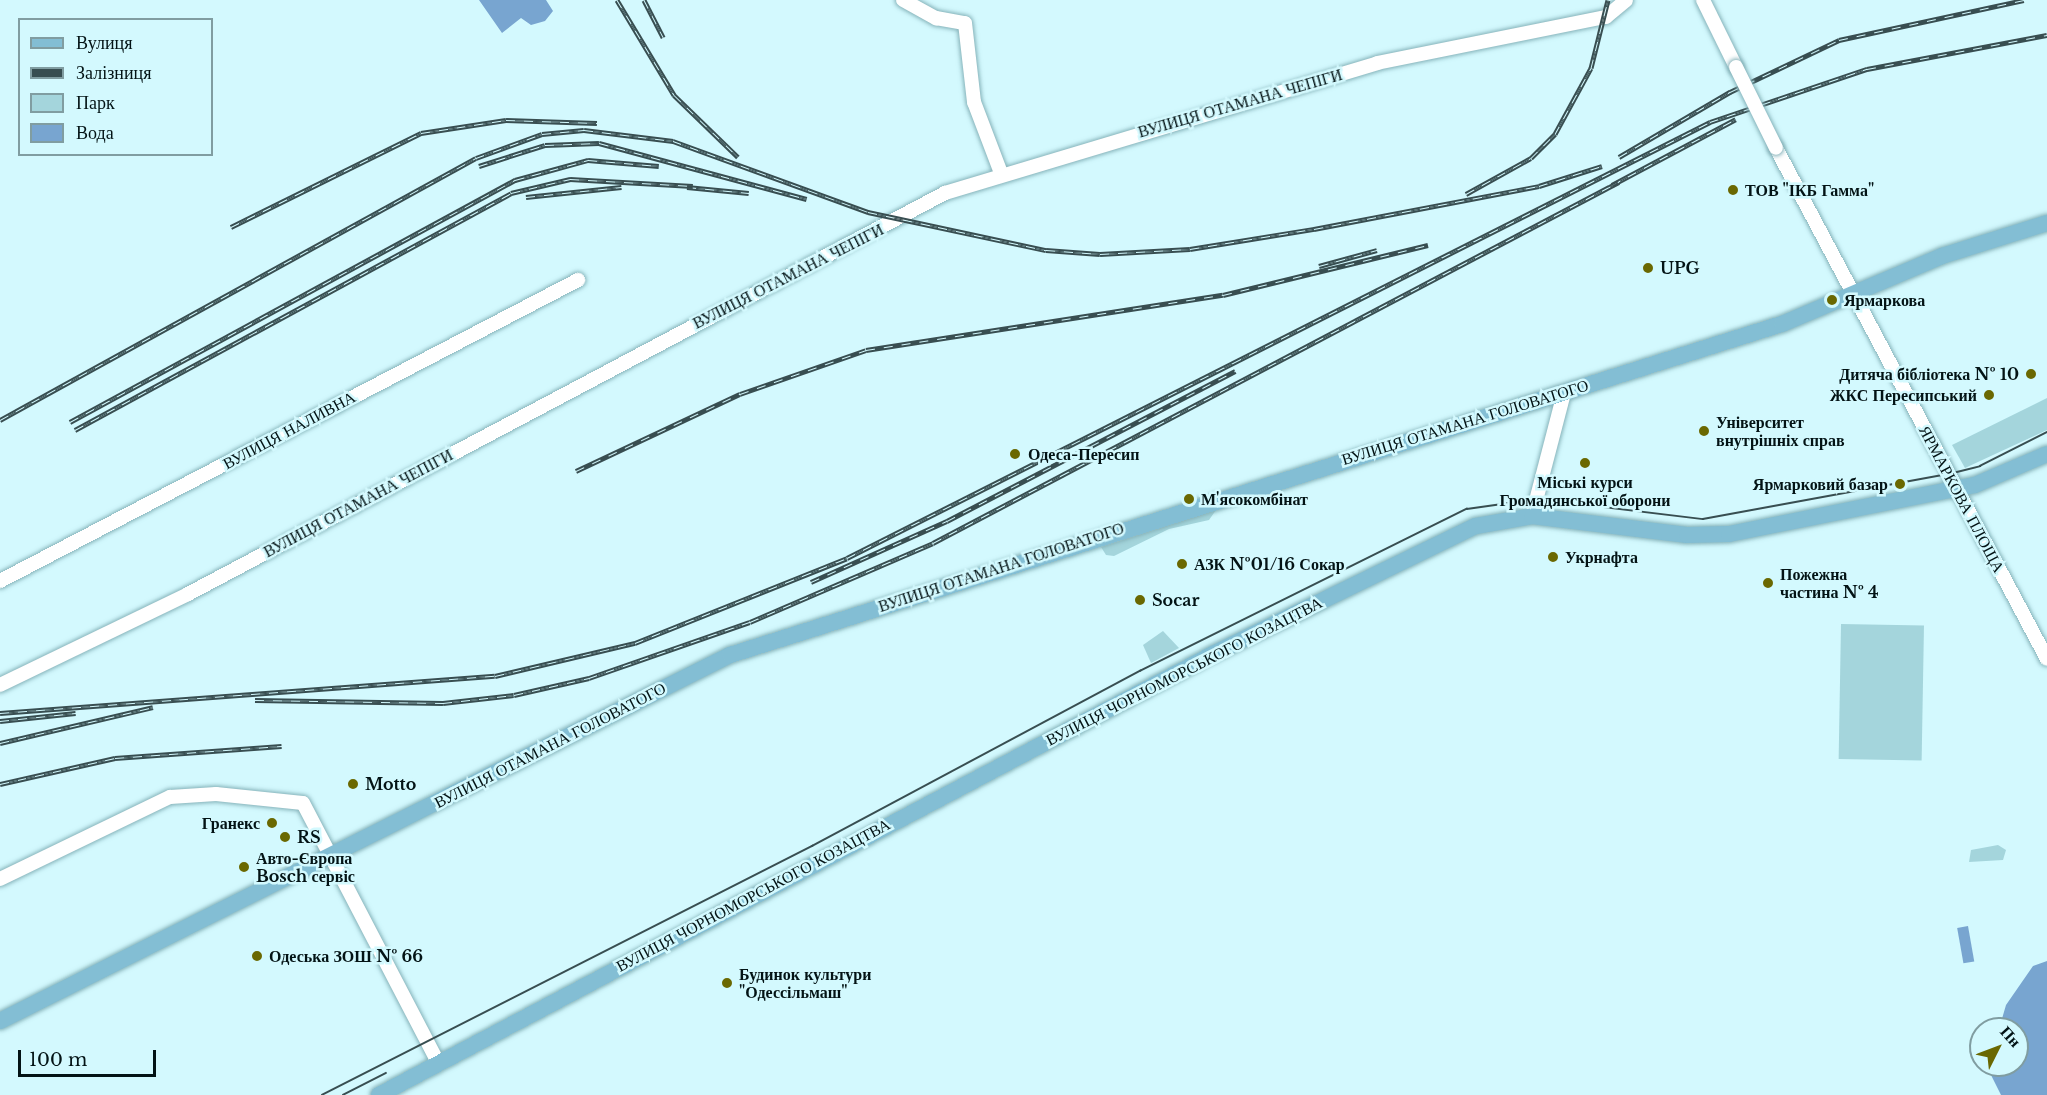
<!DOCTYPE html>
<meta charset="utf-8">
<style>
body{margin:0}
#map{position:relative;width:2047px;height:1095px;overflow:hidden;background:#d3f9fe;font-family:"Libre Baskerville",serif}
div>[style]{position:absolute}
.green>*{inset:0;background:#a4d5dc;transform-origin:0 0}
.water>*{inset:0;background:#78a5d0;transform-origin:0 0}
.roads{filter:drop-shadow(0 0 2px #86b3ba) drop-shadow(0 0 2px #86b3ba)}
.minor>*{height:14px;margin:-7px;padding:0 7px;transform-origin:7px;border-radius:7px;background:#fff}
.major>*{height:16px;margin:-8px;padding:0 8px;transform-origin:8px;border-radius:8px;background:#83bed4}
.tram>*{height:1.5px;margin:-0.75px;padding:0 0.75px;transform-origin:0.75px;border-radius:0.75px;background:#384e51}
.rail>*{height:5px;margin-top:-2.5px;transform-origin:0;background:repeating-linear-gradient(90deg,#d3f9fe 0 9px,#384e51 0 18px);box-sizing:border-box;border-block:2px solid #384e51}
.bridges{filter:drop-shadow(0 0 2px #86b3ba) drop-shadow(0 0 2px #86b3ba)}
.minor-bridge>*{height:14px;margin:-7px;padding:0 7px;transform-origin:7px;border-radius:7px;background:#fff}
.dots>*{width:16px;height:16px;translate:-50% -50%;box-sizing:border-box;border:3px solid #d3f9fe;border-radius:50%}
span{translate:-50% -50%;white-space:nowrap;text-align:center;line-height:1.15;-webkit-text-stroke:5px #d3f9fe;paint-order:stroke}
.street-label{font-size:16px;color:#031315}
.poi-label{font-size:16px;color:#031315;font-weight:700}
.left{translate:0 -50%;text-align:left}
.right{translate:-100% -50%;text-align:right}
.legend{position:absolute;left:18px;top:18px;width:195px;height:138px;box-sizing:border-box;background:#d3f9fe;border:2px solid #809da1;margin:0;padding:8px 10px;list-style:none;font-size:18px;color:#031315}
.legend li{display:flex;align-items:center;gap:12px;height:30px}
.legend b{width:30px;border:2px solid #809da1}
.north{position:absolute;left:1969px;top:1017px;width:60px;height:60px;box-sizing:border-box;background:#d3f9fe;border:2px solid #809da1;border-radius:50%;rotate:48deg;font-size:16px;font-weight:700;line-height:24px;text-align:center;color:#031315}
.north::after{content:'';display:block;margin:auto;width:21px;height:27px;background:#6a6801;clip-path:polygon(50% 0,100% 100%,50% 72%,0 100%)}
.scale{position:absolute;left:18px;top:1050px;width:138px;height:27px;box-sizing:border-box;border:3px solid #031315;border-top:0;padding-left:8px;font-size:18px;line-height:21px;white-space:nowrap;color:#031315;-webkit-text-stroke:4px #d3f9fe;paint-order:stroke}
</style>
<div id="map">
<div class="green">
<div style="clip-path:polygon(2047px 398px,2047px 430px,1965px 468px,1952px 445px)"></div>
<div style="clip-path:polygon(1216px 510px,1209px 520px,1169px 529px,1114px 556px,1106px 555px,1101px 547px)"></div>
<div style="left:1841px;top:624px;width:83px;height:135px;rotate:1deg"></div>
<div style="clip-path:polygon(1163px 631px,1179px 648px,1151px 663px,1143px 645px)"></div>
<div style="clip-path:polygon(1998px 845px,2006px 850px,2003px 860px,1969px 862px,1971px 850px)"></div>
</div>
<div class="water">
<div style="clip-path:polygon(479px 0,546px 0,553px 11px,545px 21px,531px 25px,521px 18px,502px 33px)"></div>
<div style="left:1968px;top:926px;width:36px;height:11px;rotate:80deg"></div>
<div style="clip-path:polygon(2047px 961px,2047px 1095px,2001px 1095px,1987px 1067px,2017px 1065px,2017px 1029px,1999px 1029px,2006px 1005px,2033px 966px)"></div>
</div>
<div class="roads">
<div class="minor">
<div style="left:903px;top:0;width:38px;rotate:29deg"></div>
<div style="left:936px;top:18px;width:29px;rotate:10deg"></div>
<div style="left:965px;top:23px;width:80px;rotate:83.5deg"></div>
<div style="left:974px;top:102px;width:76px;rotate:69.2deg"></div>
<div style="left:1703px;top:0;width:75px;rotate:63.8deg"></div>
<div style="left:1776px;top:148px;width:578px;rotate:62.06deg"></div>
<div style="left:1532px;top:516px;width:127px;rotate:-75.4deg"></div>
<div style="left:0;top:581px;width:652px;rotate:-27.51deg"></div>
<div style="left:0;top:685px;width:209px;rotate:-25.8deg"></div>
<div style="left:188px;top:594px;width:857px;rotate:-27.91deg"></div>
<div style="left:945px;top:193px;width:451px;rotate:-16.7deg"></div>
<div style="left:1377px;top:63px;width:234px;rotate:-11.4deg"></div>
<div style="left:1606px;top:17px;width:26px;rotate:-40deg"></div>
<div style="left:0;top:879px;width:189px;rotate:-25.8deg"></div>
<div style="left:170px;top:797px;width:46px;rotate:-3.7deg"></div>
<div style="left:216px;top:794px;width:87px;rotate:5.9deg"></div>
<div style="left:303px;top:803px;width:292px;rotate:62.5deg"></div>
</div>
<div class="major">
<div style="left:0;top:1021px;width:817px;rotate:-26.63deg"></div>
<div style="left:730px;top:655px;width:1103px;rotate:-17.47deg"></div>
<div style="left:1782px;top:324px;width:174px;rotate:-23deg"></div>
<div style="left:1942px;top:256px;width:110px;rotate:-17.4deg"></div>
<div style="left:379px;top:1095px;width:943px;rotate:-27.87deg"></div>
<div style="left:1213px;top:654px;width:292px;rotate:-26deg"></div>
<div style="left:1476px;top:526px;width:57px;rotate:-10.1deg"></div>
<div style="left:1532px;top:516px;width:156px;rotate:7deg"></div>
<div style="left:1687px;top:535px;width:42px;rotate:-1.4deg"></div>
<div style="left:1729px;top:534px;width:251px;rotate:-11.3deg"></div>
<div style="left:1975px;top:485px;width:78px;rotate:-23.3deg"></div>
</div>
</div>
<div class="tram">
<div style="left:322px;top:1095px;width:550px;rotate:-26.94deg"></div>
<div style="left:812px;top:846px;width:372px;rotate:-28.1deg"></div>
<div style="left:1140px;top:671px;width:365px;rotate:-26.4deg"></div>
<div style="left:1467px;top:509px;width:71px;rotate:-8.1deg"></div>
<div style="left:1537px;top:499px;width:167px;rotate:6.9deg"></div>
<div style="left:1703px;top:519px;width:250px;rotate:-10.4deg"></div>
<div style="left:1949px;top:474px;width:32px;rotate:-14deg"></div>
<div style="left:1980px;top:466px;width:75px;rotate:-26.9deg"></div>
<div style="left:343px;top:1095px;width:48px;rotate:-27.1deg"></div>
</div>
<div class="rail">
<div style="left:617px;top:0;width:111px;rotate:59deg"></div>
<div style="left:674px;top:95px;width:89px;rotate:44.1deg"></div>
<div style="left:644px;top:0;width:42px;rotate:62.8deg"></div>
<div style="left:1619px;top:157px;width:129px;rotate:-30.4deg"></div>
<div style="left:1730px;top:92px;width:121px;rotate:-25.5deg"></div>
<div style="left:1839px;top:40px;width:189px;rotate:-12.2deg"></div>
<div style="left:479px;top:166px;width:69px;rotate:-17.7deg"></div>
<div style="left:545px;top:145px;width:54px;rotate:-2.1deg"></div>
<div style="left:599px;top:143px;width:215px;rotate:15.1deg"></div>
<div style="left:1612px;top:185px;width:140px;rotate:-28deg"></div>
<div style="left:687px;top:187px;width:62px;rotate:5.5deg"></div>
<div style="left:1466px;top:194px;width:74px;rotate:-29deg"></div>
<div style="left:1531px;top:158px;width:34px;rotate:-45deg"></div>
<div style="left:1555px;top:134px;width:75px;rotate:-61.4deg"></div>
<div style="left:1591px;top:68px;width:70px;rotate:-76deg"></div>
<div style="left:526px;top:197px;width:96px;rotate:-6deg"></div>
<div style="left:231px;top:227px;width:212px;rotate:-26.3deg"></div>
<div style="left:421px;top:133px;width:86px;rotate:-8.7deg"></div>
<div style="left:506px;top:120px;width:91px;rotate:1.9deg"></div>
<div style="left:1319px;top:266px;width:60px;rotate:-15.4deg"></div>
<div style="left:0;top:420px;width:543px;rotate:-28.83deg"></div>
<div style="left:476px;top:158px;width:70px;rotate:-20deg"></div>
<div style="left:542px;top:134px;width:42px;rotate:-5.4deg"></div>
<div style="left:584px;top:130px;width:90px;rotate:7deg"></div>
<div style="left:673px;top:141px;width:208px;rotate:20deg"></div>
<div style="left:868px;top:212px;width:182px;rotate:12.1deg"></div>
<div style="left:1046px;top:250px;width:54px;rotate:4.2deg"></div>
<div style="left:1100px;top:254px;width:90px;rotate:-3.2deg"></div>
<div style="left:1190px;top:249px;width:126px;rotate:-9.2deg"></div>
<div style="left:1314px;top:229px;width:229px;rotate:-10.8deg"></div>
<div style="left:1539px;top:186px;width:66px;rotate:-17.6deg"></div>
<div style="left:70px;top:422px;width:507px;rotate:-28.54deg"></div>
<div style="left:515px;top:180px;width:76px;rotate:-15.3deg"></div>
<div style="left:588px;top:160px;width:71px;rotate:4.8deg"></div>
<div style="left:75px;top:430px;width:496px;rotate:-28.5deg"></div>
<div style="left:511px;top:193px;width:61px;rotate:-13.3deg"></div>
<div style="left:570px;top:179px;width:123px;rotate:3.3deg"></div>
<div style="left:576px;top:471px;width:181px;rotate:-25.2deg"></div>
<div style="left:740px;top:394px;width:133px;rotate:-19.2deg"></div>
<div style="left:866px;top:350px;width:361px;rotate:-8.8deg"></div>
<div style="left:1223px;top:295px;width:211px;rotate:-13.7deg"></div>
<div style="left:811px;top:582px;width:149px;rotate:-24.2deg"></div>
<div style="left:947px;top:521px;width:325px;rotate:-27.5deg"></div>
<div style="left:255px;top:700px;width:188px;rotate:0.9deg"></div>
<div style="left:443px;top:703px;width:71px;rotate:-6.4deg"></div>
<div style="left:514px;top:695px;width:77px;rotate:-12.8deg"></div>
<div style="left:589px;top:678px;width:170px;rotate:-19.2deg"></div>
<div style="left:750px;top:622px;width:199px;rotate:-23.3deg"></div>
<div style="left:933px;top:543px;width:775px;rotate:-27.76deg"></div>
<div style="left:0;top:713px;width:496px;rotate:-4.3deg"></div>
<div style="left:495px;top:676px;width:144px;rotate:-13.3deg"></div>
<div style="left:635px;top:643px;width:228px;rotate:-21.8deg"></div>
<div style="left:847px;top:558px;width:967px;rotate:-26.8deg"></div>
<div style="left:1710px;top:122px;width:166px;rotate:-18.7deg"></div>
<div style="left:1867px;top:69px;width:183px;rotate:-10.7deg"></div>
<div style="left:0;top:721px;width:76px;rotate:-6deg"></div>
<div style="left:0;top:743px;width:157px;rotate:-13.2deg"></div>
<div style="left:0;top:784px;width:118px;rotate:-12.7deg"></div>
<div style="left:115px;top:758px;width:167px;rotate:-4.1deg"></div>
</div>
<div class="bridges">
<div class="minor-bridge">
<div style="left:1736px;top:67px;width:90px;rotate:63.7deg"></div>
</div>
</div>
<div class="dots">
<div style="left:1733px;top:190px;background:#6a6801"></div>
<div style="left:1648px;top:268px;background:#6a6801"></div>
<div style="left:1832px;top:300px;background:#6a6801"></div>
<div style="left:2031px;top:374px;background:#6a6801"></div>
<div style="left:1989px;top:395px;background:#6a6801"></div>
<div style="left:1704px;top:431px;background:#6a6801"></div>
<div style="left:1015px;top:454px;background:#6a6801"></div>
<div style="left:1585px;top:463px;background:#6a6801"></div>
<div style="left:1900px;top:484px;background:#6a6801"></div>
<div style="left:1189px;top:499px;background:#6a6801"></div>
<div style="left:1553px;top:557px;background:#6a6801"></div>
<div style="left:1182px;top:564px;background:#6a6801"></div>
<div style="left:1768px;top:583px;background:#6a6801"></div>
<div style="left:1140px;top:600px;background:#6a6801"></div>
<div style="left:353px;top:784px;background:#6a6801"></div>
<div style="left:272px;top:823px;background:#6a6801"></div>
<div style="left:285px;top:837px;background:#6a6801"></div>
<div style="left:244px;top:867px;background:#6a6801"></div>
<div style="left:257px;top:956px;background:#6a6801"></div>
<div style="left:727px;top:983px;background:#6a6801"></div>
</div>
<div class="street-label">
<span style="left:1240px;top:103px;rotate:-16deg">ВУЛИЦЯ ОТАМАНА ЧЕПІГИ</span>
<span style="left:788px;top:276px;rotate:-27deg">ВУЛИЦЯ ОТАМАНА ЧЕПІГИ</span>
<span style="left:1465px;top:422px;rotate:-17deg">ВУЛИЦЯ ОТАМАНА ГОЛОВАТОГО</span>
<span style="left:289px;top:430px;rotate:-28deg">ВУЛИЦЯ НАЛИВНА</span>
<span style="left:1962px;top:499px;rotate:62deg">ЯРМАРКОВА ПЛОЩА</span>
<span style="left:358px;top:503px;rotate:-28deg">ВУЛИЦЯ ОТАМАНА ЧЕПІГИ</span>
<span style="left:1001px;top:567px;rotate:-18deg">ВУЛИЦЯ ОТАМАНА ГОЛОВАТОГО</span>
<span style="left:1184px;top:671px;rotate:-27deg">ВУЛИЦЯ ЧОРНОМОРСЬКОГО КОЗАЦТВА</span>
<span style="left:550px;top:745px;rotate:-27deg">ВУЛИЦЯ ОТАМАНА ГОЛОВАТОГО</span>
<span style="left:753px;top:895px;rotate:-28deg">ВУЛИЦЯ ЧОРНОМОРСЬКОГО КОЗАЦТВА</span>
</div>
<div class="poi-label">
<span class="left" style="left:1745px;top:190px">ТОВ "ІКБ Гамма"</span>
<span class="left" style="left:1660px;top:268px">UPG</span>
<span class="left" style="left:1844px;top:300px">Ярмаркова</span>
<span class="right" style="left:2019px;top:374px">Дитяча бібліотека № 10</span>
<span class="right" style="left:1977px;top:395px">ЖКС Пересипський</span>
<span class="left" style="left:1716px;top:431px">Університет<br>внутрішніх справ</span>
<span class="left" style="left:1028px;top:454px">Одеса-Пересип</span>
<span style="left:1585px;top:491px">Міські курси<br>Громадянської оборони</span>
<span class="right" style="left:1888px;top:484px">Ярмарковий базар</span>
<span class="left" style="left:1201px;top:499px">М'ясокомбінат</span>
<span class="left" style="left:1565px;top:557px">Укрнафта</span>
<span class="left" style="left:1194px;top:564px">АЗК №01/16 Сокар</span>
<span class="left" style="left:1780px;top:583px">Пожежна<br>частина № 4</span>
<span class="left" style="left:1152px;top:600px">Socar</span>
<span class="left" style="left:365px;top:784px">Motto</span>
<span class="right" style="left:260px;top:823px">Гранекс</span>
<span class="left" style="left:297px;top:837px">RS</span>
<span class="left" style="left:256px;top:867px">Авто-Європа<br>Bosch сервіс</span>
<span class="left" style="left:269px;top:956px">Одеська ЗОШ № 66</span>
<span class="left" style="left:739px;top:983px">Будинок культури<br>"Одессільмаш"</span>
</div>
<ul class="legend">
<li><b style="height:8px;background:#83bed4"></b>Вулиця</li>
<li><b style="height:8px;background:#384e51"></b>Залізниця</li>
<li><b style="height:16px;background:#a4d5dc"></b>Парк</li>
<li><b style="height:16px;background:#78a5d0"></b>Вода</li>
</ul>
<div class="north">Пн</div>
<div class="scale">100 m</div>
</div>
